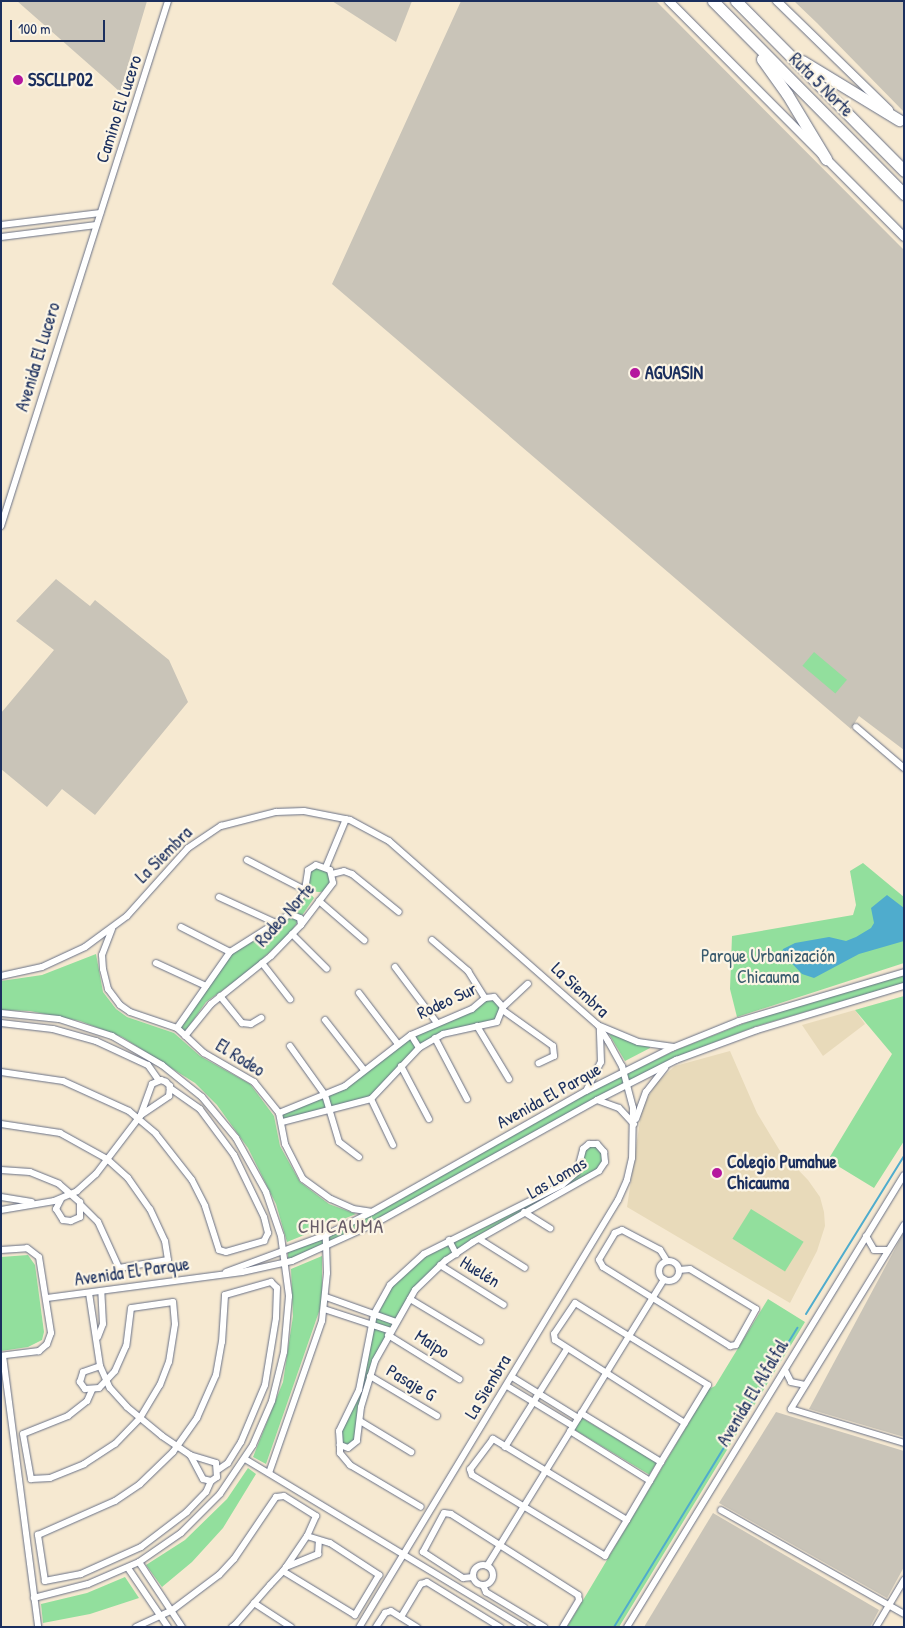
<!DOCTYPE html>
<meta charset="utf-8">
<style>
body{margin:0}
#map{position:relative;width:905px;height:1628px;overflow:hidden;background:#f6e9d1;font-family:"Patrick Hand",sans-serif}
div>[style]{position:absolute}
.built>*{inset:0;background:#e8daba}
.industrial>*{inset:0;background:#c9c4b8}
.green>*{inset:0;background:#92df9d;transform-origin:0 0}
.round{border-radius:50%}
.water>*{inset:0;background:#4faccd}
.stream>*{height:2px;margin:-1px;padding:0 1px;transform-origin:1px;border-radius:1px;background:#4faccd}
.roads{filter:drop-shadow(0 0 1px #687086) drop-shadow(0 0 1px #687086)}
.minor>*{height:6px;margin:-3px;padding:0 3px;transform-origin:3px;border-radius:3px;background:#fff}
.minor>.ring{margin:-3px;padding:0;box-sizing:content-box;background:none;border:6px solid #fff;border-radius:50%}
.tertiary>*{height:8px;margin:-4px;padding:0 4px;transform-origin:4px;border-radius:4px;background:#fff}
.motorway>*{height:11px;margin:-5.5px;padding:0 5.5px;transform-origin:5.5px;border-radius:5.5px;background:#fff}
.dots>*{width:14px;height:14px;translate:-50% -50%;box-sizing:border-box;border:2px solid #fcf5e5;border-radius:50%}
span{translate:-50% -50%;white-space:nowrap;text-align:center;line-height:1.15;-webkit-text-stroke:4.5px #fcf5e5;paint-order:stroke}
.poi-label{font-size:18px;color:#1b2f5e;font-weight:700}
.left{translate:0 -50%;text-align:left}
.street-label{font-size:18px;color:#1b2f5e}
.park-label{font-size:18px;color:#395b6e}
.quarter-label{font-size:20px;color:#675b67;letter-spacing:1px}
.frame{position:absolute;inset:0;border:2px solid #1b2f5e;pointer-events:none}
.scale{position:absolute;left:10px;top:20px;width:95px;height:22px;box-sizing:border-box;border:2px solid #1b2f5e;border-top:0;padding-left:6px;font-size:15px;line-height:18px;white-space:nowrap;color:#1b2f5e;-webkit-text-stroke:4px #fcf5e5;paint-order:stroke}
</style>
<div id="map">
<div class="built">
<div style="clip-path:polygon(855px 1010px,865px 1024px,823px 1056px,802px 1025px)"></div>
<div style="clip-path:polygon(730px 1051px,757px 1113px,780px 1151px,808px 1180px,820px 1197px,824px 1212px,825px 1226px,817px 1251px,790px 1303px,627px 1207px,642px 1108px,656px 1083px,675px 1066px)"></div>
</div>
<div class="industrial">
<div style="clip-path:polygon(17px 1px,147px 1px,120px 92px,109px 82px)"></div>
<div style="clip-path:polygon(332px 1px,412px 1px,396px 42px)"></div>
<div style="clip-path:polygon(461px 1px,656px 1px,904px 250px,904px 750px,859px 716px,851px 729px,332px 284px)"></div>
<div style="clip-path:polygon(794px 1px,904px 1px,904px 112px,817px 23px)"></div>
<div style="clip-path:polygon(56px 579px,90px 606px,95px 600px,169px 660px,188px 702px,95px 815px,62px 789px,47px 807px,1px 769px,1px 713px,54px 650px,16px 621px)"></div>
<div style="clip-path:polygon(904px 1232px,904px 1437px,809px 1409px)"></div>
<div style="clip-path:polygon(776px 1412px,904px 1451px,904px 1567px,887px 1598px,719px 1503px)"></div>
<div style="clip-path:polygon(713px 1513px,879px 1610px,870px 1627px,644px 1627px)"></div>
</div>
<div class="green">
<div style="left:814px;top:652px;width:43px;height:18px;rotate:40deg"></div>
<div style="clip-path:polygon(863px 863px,904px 897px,904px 963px,737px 1017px,730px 989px,732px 936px,853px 915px,856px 905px,850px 871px)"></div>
<div class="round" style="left:307px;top:868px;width:24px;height:24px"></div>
<div style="clip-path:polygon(308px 891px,314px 898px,290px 933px,248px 972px,206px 1002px,185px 1032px,180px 1027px,232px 954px,283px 923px)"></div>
<div style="clip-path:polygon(96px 954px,103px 992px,116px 1009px,127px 1017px,174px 1033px,200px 1056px,250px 1084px,274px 1116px,280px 1146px,300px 1182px,329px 1204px,356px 1214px,287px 1242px,276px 1204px,248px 1148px,217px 1105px,195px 1083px,122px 1037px,80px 1021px,30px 1011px,1px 1010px,1px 981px,42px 975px)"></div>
<div style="clip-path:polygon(904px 974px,904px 983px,757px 1026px,681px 1055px,375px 1221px,288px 1261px,288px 1252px,326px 1237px,585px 1094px,676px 1050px,755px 1019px)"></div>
<div style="clip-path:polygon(904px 996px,904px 1141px,874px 1188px,828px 1160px,892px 1054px,855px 1010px)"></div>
<div style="clip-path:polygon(494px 999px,502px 1008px,500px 1017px,492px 1022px,442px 1032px,418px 1046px,370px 1097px,284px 1119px,281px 1113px,330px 1095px,412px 1037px,485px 1000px)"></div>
<div style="clip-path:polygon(609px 1034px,650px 1046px,650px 1048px,625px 1061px)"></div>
<div style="clip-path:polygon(597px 1145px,602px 1154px,602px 1163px,595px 1172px,524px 1212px,428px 1274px,374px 1360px,357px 1436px,350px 1446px,341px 1444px,341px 1432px,363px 1383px,373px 1325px,392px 1285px,425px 1256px,570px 1181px,587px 1147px)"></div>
<div style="left:751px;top:1209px;width:62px;height:35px;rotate:32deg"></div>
<div style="clip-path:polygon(28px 1255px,35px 1265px,44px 1332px,42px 1340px,28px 1347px,1px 1351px,1px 1257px)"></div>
<div style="clip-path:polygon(322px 1256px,322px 1303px,266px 1464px,253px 1457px,283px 1382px,293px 1316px,291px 1269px)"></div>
<div style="clip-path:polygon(768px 1299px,805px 1322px,619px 1627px,567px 1627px,709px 1389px,715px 1386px)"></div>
<div style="left:582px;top:1418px;width:87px;height:14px;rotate:31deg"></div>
<div style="clip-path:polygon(248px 1468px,256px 1474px,223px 1528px,192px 1562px,162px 1587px,146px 1565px,185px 1540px,227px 1499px)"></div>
<div style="clip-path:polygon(125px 1577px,139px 1598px,90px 1614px,43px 1623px,41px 1604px,87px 1593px)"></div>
</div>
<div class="water">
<div style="clip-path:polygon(887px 895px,904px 908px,904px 941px,859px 954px,814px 978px,802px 974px,782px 953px,783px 949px,795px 943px,829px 937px,846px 941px,856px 937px,871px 928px,874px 923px,871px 908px)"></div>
</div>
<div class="stream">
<div style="left:806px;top:1314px;width:186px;rotate:-58.2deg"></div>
<div style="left:614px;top:1627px;width:351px;rotate:-58.5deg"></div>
</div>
<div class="roads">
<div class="minor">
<div style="left:1px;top:225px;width:100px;rotate:-6.9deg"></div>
<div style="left:1px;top:237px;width:96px;rotate:-7.2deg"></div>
<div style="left:1px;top:526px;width:551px;rotate:-72.35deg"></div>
<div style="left:856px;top:727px;width:63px;rotate:40.5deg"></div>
<div style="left:247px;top:860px;width:65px;rotate:27.3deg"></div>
<div style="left:326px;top:867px;width:52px;rotate:-67.4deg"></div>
<div style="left:332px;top:874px;width:12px;rotate:-14deg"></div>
<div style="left:344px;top:871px;width:9px;rotate:21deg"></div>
<div style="left:352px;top:874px;width:60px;rotate:39deg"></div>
<div style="left:219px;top:897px;width:65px;rotate:24.6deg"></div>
<div style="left:319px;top:901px;width:60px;rotate:40.9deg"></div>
<div style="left:290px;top:914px;width:11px;rotate:22deg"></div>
<div style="left:300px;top:918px;width:7px;rotate:82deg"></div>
<div style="left:181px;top:927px;width:55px;rotate:27deg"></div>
<div style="left:112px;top:929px;width:28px;rotate:111deg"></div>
<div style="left:102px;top:955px;width:14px;rotate:86deg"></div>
<div style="left:103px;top:969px;width:21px;rotate:76deg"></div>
<div style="left:108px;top:989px;width:20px;rotate:53deg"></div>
<div style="left:120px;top:1005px;width:12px;rotate:35deg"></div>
<div style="left:130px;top:1012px;width:50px;rotate:18.8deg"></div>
<div style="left:177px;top:1028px;width:37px;rotate:43deg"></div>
<div style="left:204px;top:1053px;width:58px;rotate:30.1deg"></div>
<div style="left:254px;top:1082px;width:40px;rotate:51deg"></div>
<div style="left:279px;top:1113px;width:32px;rotate:79deg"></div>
<div style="left:285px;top:1144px;width:39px;rotate:63deg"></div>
<div style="left:303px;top:1179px;width:34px;rotate:36deg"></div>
<div style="left:331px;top:1199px;width:24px;rotate:24deg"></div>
<div style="left:353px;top:1209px;width:18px;rotate:9deg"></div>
<div style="left:292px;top:934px;width:49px;rotate:45deg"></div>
<div style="left:432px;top:940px;width:48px;rotate:40.7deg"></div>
<div style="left:468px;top:971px;width:32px;rotate:58deg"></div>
<div style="left:156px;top:963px;width:55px;rotate:24.7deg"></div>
<div style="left:262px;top:963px;width:46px;rotate:52.1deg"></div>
<div style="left:395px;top:967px;width:70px;rotate:53.1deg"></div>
<div style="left:1px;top:976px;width:42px;rotate:-12.4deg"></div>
<div style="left:42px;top:967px;width:47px;rotate:-24.9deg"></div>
<div style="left:85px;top:947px;width:52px;rotate:-36.4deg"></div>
<div style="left:127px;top:916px;width:91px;rotate:-48.1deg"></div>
<div style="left:188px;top:848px;width:40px;rotate:-34deg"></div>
<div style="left:221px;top:826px;width:57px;rotate:-14.3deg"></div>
<div style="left:276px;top:812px;width:28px;rotate:-2deg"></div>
<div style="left:304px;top:811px;width:47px;rotate:11.1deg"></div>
<div style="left:350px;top:820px;width:44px;rotate:28.3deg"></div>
<div style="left:389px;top:841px;width:278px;rotate:41.4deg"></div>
<div style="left:598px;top:1025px;width:19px;rotate:58deg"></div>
<div style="left:608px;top:1041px;width:29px;rotate:61deg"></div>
<div style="left:622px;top:1066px;width:43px;rotate:75.3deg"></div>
<div style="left:633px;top:1108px;width:50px;rotate:91.1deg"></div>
<div style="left:632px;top:1158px;width:23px;rotate:103deg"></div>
<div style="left:627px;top:1180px;width:22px;rotate:114deg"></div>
<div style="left:618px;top:1200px;width:499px;rotate:121.2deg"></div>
<div style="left:359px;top:993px;width:64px;rotate:52.6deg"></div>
<div style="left:220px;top:996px;width:35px;rotate:51deg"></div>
<div style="left:242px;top:1023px;width:9px;rotate:6deg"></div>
<div style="left:251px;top:1024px;width:12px;rotate:-31deg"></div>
<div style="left:503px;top:1007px;width:34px;rotate:-43deg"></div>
<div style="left:504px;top:1011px;width:60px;rotate:35.5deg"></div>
<div style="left:553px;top:1046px;width:10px;rotate:84deg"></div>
<div style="left:554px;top:1056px;width:17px;rotate:155deg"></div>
<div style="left:1px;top:1013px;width:58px;rotate:5.9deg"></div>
<div style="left:59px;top:1019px;width:56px;rotate:17.8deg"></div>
<div style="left:112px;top:1036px;width:58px;rotate:30.1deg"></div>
<div style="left:162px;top:1065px;width:51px;rotate:38.7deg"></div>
<div style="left:202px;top:1097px;width:53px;rotate:50.3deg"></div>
<div style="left:236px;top:1138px;width:62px;rotate:60.9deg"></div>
<div style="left:266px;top:1192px;width:46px;rotate:71.2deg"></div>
<div style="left:281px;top:1236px;width:61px;rotate:82.4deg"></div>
<div style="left:289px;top:1296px;width:56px;rotate:95.1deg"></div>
<div style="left:284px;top:1352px;width:50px;rotate:103.8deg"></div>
<div style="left:272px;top:1401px;width:48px;rotate:113.4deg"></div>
<div style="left:253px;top:1445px;width:59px;rotate:124deg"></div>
<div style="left:220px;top:1494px;width:55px;rotate:135deg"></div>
<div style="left:181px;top:1533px;width:51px;rotate:145.4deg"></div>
<div style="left:139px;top:1562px;width:56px;rotate:156.7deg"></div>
<div style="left:88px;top:1584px;width:56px;rotate:165.5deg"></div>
<div style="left:325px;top:1020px;width:63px;rotate:52deg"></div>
<div style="left:1px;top:1023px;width:52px;rotate:6.6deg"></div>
<div style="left:53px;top:1029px;width:45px;rotate:15.6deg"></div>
<div style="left:96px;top:1041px;width:57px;rotate:24.8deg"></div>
<div style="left:148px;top:1065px;width:19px;rotate:55deg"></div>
<div style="left:477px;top:1026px;width:62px;rotate:58.9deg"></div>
<div style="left:600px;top:1026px;width:41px;rotate:22.8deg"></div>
<div style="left:638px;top:1042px;width:36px;rotate:8deg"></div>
<div style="left:177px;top:1028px;width:93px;rotate:-55.1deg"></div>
<div style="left:230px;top:952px;width:71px;rotate:-32.3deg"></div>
<div style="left:290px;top:914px;width:28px;rotate:-58deg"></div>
<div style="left:305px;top:890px;width:20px;rotate:-81deg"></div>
<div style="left:308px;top:870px;width:9px;rotate:-32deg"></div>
<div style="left:316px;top:865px;width:15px;rotate:20deg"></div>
<div style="left:330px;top:870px;width:13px;rotate:77deg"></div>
<div style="left:333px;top:883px;width:53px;rotate:127.3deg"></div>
<div style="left:301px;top:925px;width:43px;rotate:134.1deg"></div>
<div style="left:271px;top:956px;width:77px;rotate:141.3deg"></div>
<div style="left:211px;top:1004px;width:41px;rotate:129.1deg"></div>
<div style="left:411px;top:1035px;width:15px;rotate:58deg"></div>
<div style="left:435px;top:1038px;width:69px;rotate:62.3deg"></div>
<div style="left:290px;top:1046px;width:60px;rotate:54.5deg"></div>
<div style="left:325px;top:1095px;width:49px;rotate:73.4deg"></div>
<div style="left:339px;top:1142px;width:25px;rotate:37deg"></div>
<div style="left:401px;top:1066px;width:60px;rotate:62.2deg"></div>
<div style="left:1px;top:1072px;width:63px;rotate:8.3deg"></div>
<div style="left:63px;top:1081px;width:72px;rotate:24.4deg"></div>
<div style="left:129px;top:1111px;width:35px;rotate:40deg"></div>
<div style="left:156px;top:1134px;width:58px;rotate:52deg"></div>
<div style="left:192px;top:1180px;width:29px;rotate:63deg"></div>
<div style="left:205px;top:1206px;width:46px;rotate:72.3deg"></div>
<div style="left:219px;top:1250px;width:7px;rotate:16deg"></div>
<div style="left:226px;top:1252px;width:40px;rotate:-16deg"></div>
<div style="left:264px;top:1241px;width:9px;rotate:-63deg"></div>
<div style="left:268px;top:1233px;width:16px;rotate:-104deg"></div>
<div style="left:264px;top:1217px;width:69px;rotate:-115.8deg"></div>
<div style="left:234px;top:1155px;width:57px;rotate:-126.5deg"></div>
<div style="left:200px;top:1109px;width:37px;rotate:-145deg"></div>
<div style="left:587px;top:1089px;width:30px;rotate:-63deg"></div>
<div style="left:601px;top:1062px;width:32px;rotate:-92deg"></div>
<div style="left:371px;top:1099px;width:51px;rotate:64.4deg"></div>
<div style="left:597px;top:1100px;width:23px;rotate:20deg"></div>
<div style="left:619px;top:1108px;width:22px;rotate:47deg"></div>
<div style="left:279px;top:1113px;width:71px;rotate:-22.2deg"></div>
<div style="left:345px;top:1086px;width:83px;rotate:-37.7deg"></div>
<div style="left:411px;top:1035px;width:66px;rotate:-23.1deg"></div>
<div style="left:472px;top:1009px;width:17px;rotate:-40deg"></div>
<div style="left:485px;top:998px;width:9px;rotate:-6deg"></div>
<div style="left:494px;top:997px;width:13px;rotate:48deg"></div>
<div style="left:503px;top:1007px;width:16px;rotate:112deg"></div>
<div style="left:497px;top:1022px;width:55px;rotate:167.5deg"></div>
<div style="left:443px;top:1034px;width:28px;rotate:150deg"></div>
<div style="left:419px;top:1048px;width:70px;rotate:133.3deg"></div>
<div style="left:371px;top:1099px;width:92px;rotate:165.5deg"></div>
<div style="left:636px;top:1119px;width:29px;rotate:-70deg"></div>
<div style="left:646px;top:1092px;width:31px;rotate:-52deg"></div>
<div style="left:1px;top:1124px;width:60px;rotate:8.7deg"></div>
<div style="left:60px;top:1133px;width:54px;rotate:29deg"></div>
<div style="left:107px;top:1159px;width:28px;rotate:42deg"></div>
<div style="left:128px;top:1178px;width:38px;rotate:55deg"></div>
<div style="left:150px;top:1209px;width:35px;rotate:65deg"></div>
<div style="left:165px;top:1241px;width:19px;rotate:81deg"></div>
<div style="left:168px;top:1260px;width:50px;rotate:170.7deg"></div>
<div style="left:119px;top:1268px;width:51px;rotate:-114.5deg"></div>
<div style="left:98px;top:1222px;width:24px;rotate:-135deg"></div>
<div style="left:589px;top:1144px;width:8px"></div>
<div style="left:597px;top:1144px;width:11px;rotate:49deg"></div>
<div style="left:604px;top:1152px;width:10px;rotate:84deg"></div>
<div style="left:605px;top:1162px;width:11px;rotate:124deg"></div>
<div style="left:599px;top:1171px;width:145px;rotate:150.6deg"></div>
<div style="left:473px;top:1242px;width:32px;rotate:146deg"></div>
<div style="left:446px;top:1260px;width:43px;rotate:135.9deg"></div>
<div style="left:415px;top:1290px;width:81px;rotate:119.4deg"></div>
<div style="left:375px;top:1361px;width:48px;rotate:106.9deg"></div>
<div style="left:361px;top:1407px;width:34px;rotate:97deg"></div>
<div style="left:357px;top:1441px;width:11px;rotate:142deg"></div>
<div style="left:348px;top:1448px;width:9px;rotate:-159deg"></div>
<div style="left:340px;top:1445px;width:14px;rotate:-94deg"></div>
<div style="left:339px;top:1431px;width:46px;rotate:-64deg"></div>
<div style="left:359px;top:1390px;width:77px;rotate:-78.8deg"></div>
<div style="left:374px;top:1314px;width:33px;rotate:-61deg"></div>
<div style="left:390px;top:1285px;width:46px;rotate:-42.4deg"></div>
<div style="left:424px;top:1254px;width:154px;rotate:-26.6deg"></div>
<div style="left:562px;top:1185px;width:20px;rotate:-41deg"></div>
<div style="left:577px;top:1172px;width:24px;rotate:-75deg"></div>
<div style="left:583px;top:1149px;width:8px;rotate:-40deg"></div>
<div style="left:1px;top:1170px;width:29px;rotate:4deg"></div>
<div style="left:30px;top:1172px;width:31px;rotate:22deg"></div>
<div style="left:59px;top:1184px;width:28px;rotate:41deg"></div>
<div style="left:80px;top:1202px;width:15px;rotate:90deg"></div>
<div style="left:80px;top:1217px;width:10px;rotate:156deg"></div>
<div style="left:71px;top:1221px;width:8px;rotate:-173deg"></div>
<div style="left:63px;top:1220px;width:13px;rotate:-122deg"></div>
<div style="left:56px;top:1209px;width:11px;rotate:-63deg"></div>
<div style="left:1px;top:1197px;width:31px;rotate:9deg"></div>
<div style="left:1px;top:1210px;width:54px;rotate:-9.6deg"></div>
<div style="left:54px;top:1201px;width:25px;rotate:-23deg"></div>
<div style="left:77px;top:1191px;width:25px;rotate:-42deg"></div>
<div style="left:96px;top:1174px;width:74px;rotate:-52.7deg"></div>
<div style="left:141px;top:1115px;width:34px;rotate:-34deg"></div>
<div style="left:169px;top:1096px;width:10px;rotate:-84deg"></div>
<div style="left:170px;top:1086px;width:6px;rotate:-135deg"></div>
<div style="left:166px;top:1082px;width:5px;rotate:-158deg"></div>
<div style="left:161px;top:1080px;width:10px;rotate:156deg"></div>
<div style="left:152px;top:1084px;width:33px;rotate:110deg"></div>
<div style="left:524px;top:1212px;width:31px;rotate:32deg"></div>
<div style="left:904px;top:1225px;width:216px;rotate:121.6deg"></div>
<div style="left:791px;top:1409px;width:118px;rotate:16.7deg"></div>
<div style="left:866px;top:1236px;width:16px;rotate:60deg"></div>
<div style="left:874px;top:1250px;width:14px"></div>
<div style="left:479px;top:1239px;width:54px;rotate:32.2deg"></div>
<div style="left:449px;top:1240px;width:16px;rotate:63deg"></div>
<div style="left:1px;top:1250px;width:26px;rotate:-4deg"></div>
<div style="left:27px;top:1248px;width:15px;rotate:37deg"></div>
<div style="left:39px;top:1257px;width:77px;rotate:81deg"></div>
<div style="left:51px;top:1333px;width:12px;rotate:110deg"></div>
<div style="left:47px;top:1344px;width:11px;rotate:139deg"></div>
<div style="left:39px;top:1351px;width:38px;rotate:173deg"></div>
<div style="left:667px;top:1261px;width:13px;rotate:-122deg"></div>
<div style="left:660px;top:1250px;width:43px;rotate:-152.2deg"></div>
<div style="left:622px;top:1230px;width:8px;rotate:157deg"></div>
<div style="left:615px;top:1233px;width:31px;rotate:121deg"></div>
<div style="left:599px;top:1260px;width:8px;rotate:60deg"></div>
<div style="left:603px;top:1267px;width:150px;rotate:31.9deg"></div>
<div style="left:730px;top:1346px;width:6px;rotate:-9deg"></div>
<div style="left:736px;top:1345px;width:41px;rotate:-60.9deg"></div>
<div style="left:756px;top:1309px;width:77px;rotate:-148.8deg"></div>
<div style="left:690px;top:1269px;width:11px;rotate:175deg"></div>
<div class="ring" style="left:659px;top:1261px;width:14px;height:14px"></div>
<div style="left:440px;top:1265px;width:75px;rotate:32deg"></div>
<div style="left:226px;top:1272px;width:107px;rotate:-20.3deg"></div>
<div style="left:326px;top:1235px;width:51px;rotate:-26.6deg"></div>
<div style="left:372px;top:1212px;width:246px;rotate:-29.5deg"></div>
<div style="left:586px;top:1091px;width:96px;rotate:-26.6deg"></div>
<div style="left:672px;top:1048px;width:72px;rotate:-21.9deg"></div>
<div style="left:739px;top:1021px;width:172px;rotate:-16.5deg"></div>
<div style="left:89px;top:1293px;width:74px;rotate:81.4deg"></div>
<div style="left:100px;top:1366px;width:24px;rotate:66deg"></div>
<div style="left:110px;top:1388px;width:25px;rotate:48deg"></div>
<div style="left:127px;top:1407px;width:45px;rotate:39.6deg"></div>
<div style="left:162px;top:1436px;width:34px;rotate:34deg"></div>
<div style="left:190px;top:1455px;width:27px;rotate:17deg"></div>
<div style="left:216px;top:1463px;width:14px;rotate:86deg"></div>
<div style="left:217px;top:1477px;width:7px;rotate:146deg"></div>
<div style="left:211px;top:1481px;width:8px;rotate:-166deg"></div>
<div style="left:203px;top:1479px;width:27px;rotate:-118deg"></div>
<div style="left:326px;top:1297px;width:74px;rotate:19.7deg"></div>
<div style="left:47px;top:1298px;width:197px;rotate:-7.6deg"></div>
<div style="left:242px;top:1272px;width:51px;rotate:-12.4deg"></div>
<div style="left:292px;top:1261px;width:92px;rotate:-24.3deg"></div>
<div style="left:376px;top:1223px;width:253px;rotate:-29.1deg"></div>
<div style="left:597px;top:1100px;width:89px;rotate:-26.9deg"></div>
<div style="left:676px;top:1060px;width:86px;rotate:-20.3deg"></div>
<div style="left:757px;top:1030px;width:153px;rotate:-16.7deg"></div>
<div style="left:410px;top:1299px;width:82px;rotate:31deg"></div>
<div style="left:324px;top:1309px;width:71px;rotate:18.2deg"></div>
<div style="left:388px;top:1335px;width:84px;rotate:31.8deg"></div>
<div style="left:98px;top:1337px;width:14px;rotate:-69deg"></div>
<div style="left:103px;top:1324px;width:33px;rotate:-93deg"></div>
<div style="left:3px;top:1356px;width:273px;rotate:82.6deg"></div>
<div style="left:785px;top:1370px;width:13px;rotate:63deg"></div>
<div style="left:791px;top:1382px;width:14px;rotate:12deg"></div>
<div style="left:370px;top:1376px;width:78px;rotate:30.8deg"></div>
<div style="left:512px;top:1377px;width:78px;rotate:31.8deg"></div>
<div style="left:507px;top:1386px;width:77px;rotate:31.2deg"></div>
<div style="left:92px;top:1390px;width:12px;rotate:114deg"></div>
<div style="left:87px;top:1401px;width:24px;rotate:142deg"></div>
<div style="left:68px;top:1416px;width:48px;rotate:158.2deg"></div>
<div style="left:23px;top:1434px;width:46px;rotate:79.9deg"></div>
<div style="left:31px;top:1479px;width:19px;rotate:-3deg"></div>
<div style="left:50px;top:1478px;width:37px;rotate:-22deg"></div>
<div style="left:84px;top:1464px;width:37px;rotate:-33deg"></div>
<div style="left:115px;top:1444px;width:36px;rotate:-46deg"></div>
<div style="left:140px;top:1418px;width:39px;rotate:-59deg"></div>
<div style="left:160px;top:1385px;width:25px;rotate:-69deg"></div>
<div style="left:169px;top:1362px;width:38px;rotate:-81deg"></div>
<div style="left:175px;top:1324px;width:22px;rotate:-95deg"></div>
<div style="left:173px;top:1302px;width:42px;rotate:171.9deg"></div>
<div style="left:131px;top:1308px;width:38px;rotate:97deg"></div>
<div style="left:126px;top:1346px;width:27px;rotate:114deg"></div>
<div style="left:115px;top:1371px;width:23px;rotate:133deg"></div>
<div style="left:99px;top:1388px;width:14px;rotate:176deg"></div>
<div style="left:85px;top:1389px;width:9px;rotate:-126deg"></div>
<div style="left:80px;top:1382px;width:10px;rotate:-73deg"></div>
<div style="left:83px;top:1372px;width:18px;rotate:-19deg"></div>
<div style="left:581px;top:1413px;width:94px;rotate:31.5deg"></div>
<div style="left:360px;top:1421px;width:60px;rotate:31.3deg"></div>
<div style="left:570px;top:1431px;width:94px;rotate:32deg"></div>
<div style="left:340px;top:1445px;width:8px;rotate:90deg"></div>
<div style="left:340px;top:1453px;width:16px;rotate:50deg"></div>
<div style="left:350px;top:1465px;width:82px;rotate:30.6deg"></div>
<div style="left:505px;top:1447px;width:116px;rotate:-57.7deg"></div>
<div style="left:245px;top:1459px;width:326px;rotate:31.1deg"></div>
<div style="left:269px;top:1473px;width:161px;rotate:-70.8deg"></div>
<div style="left:322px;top:1321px;width:48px;rotate:-84.1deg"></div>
<div style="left:327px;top:1273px;width:38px;rotate:-92deg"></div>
<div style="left:211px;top:1481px;width:12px;rotate:114deg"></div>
<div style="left:206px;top:1492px;width:28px;rotate:134deg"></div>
<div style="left:187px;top:1512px;width:58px;rotate:142.7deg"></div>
<div style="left:141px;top:1547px;width:66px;rotate:155.8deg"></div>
<div style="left:81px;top:1574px;width:37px;rotate:169deg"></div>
<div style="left:45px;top:1581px;width:47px;rotate:-98.7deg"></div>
<div style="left:38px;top:1535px;width:84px;rotate:-23.8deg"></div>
<div style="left:115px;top:1501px;width:30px;rotate:-34deg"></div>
<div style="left:140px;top:1484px;width:46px;rotate:-44.1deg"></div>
<div style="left:173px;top:1452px;width:42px;rotate:-54.8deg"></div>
<div style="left:197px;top:1418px;width:47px;rotate:-66.2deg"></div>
<div style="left:216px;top:1375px;width:34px;rotate:-80deg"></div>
<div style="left:222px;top:1342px;width:47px;rotate:-86.3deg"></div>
<div style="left:225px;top:1295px;width:48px;rotate:-15.8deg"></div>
<div style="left:271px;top:1282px;width:8px;rotate:45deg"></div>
<div style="left:277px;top:1288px;width:30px;rotate:92deg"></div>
<div style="left:276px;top:1318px;width:68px;rotate:99.3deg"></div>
<div style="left:265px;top:1385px;width:62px;rotate:112.8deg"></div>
<div style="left:241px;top:1442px;width:25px;rotate:122deg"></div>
<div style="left:228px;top:1463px;width:11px;rotate:146deg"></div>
<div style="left:721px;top:1510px;width:210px;rotate:29.6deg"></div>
<div style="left:627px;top:1520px;width:157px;rotate:-148.8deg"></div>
<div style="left:493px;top:1439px;width:38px;rotate:127deg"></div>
<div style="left:470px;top:1469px;width:6px;rotate:72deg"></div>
<div style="left:472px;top:1475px;width:156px;rotate:31.3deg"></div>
<div style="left:605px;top:1556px;width:42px;rotate:-58.6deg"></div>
<div style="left:627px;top:1520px;width:45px;rotate:-59.5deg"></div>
<div style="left:650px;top:1481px;width:22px;rotate:-60deg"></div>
<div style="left:661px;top:1462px;width:90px;rotate:-58.6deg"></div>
<div style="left:708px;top:1385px;width:156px;rotate:-148.3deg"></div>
<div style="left:575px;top:1303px;width:37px;rotate:124deg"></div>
<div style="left:554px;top:1334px;width:6px;rotate:81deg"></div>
<div style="left:555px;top:1340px;width:154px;rotate:32.6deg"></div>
<div style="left:139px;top:1562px;width:78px;rotate:56.5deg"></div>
<div class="ring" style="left:473px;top:1565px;width:14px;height:14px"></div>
<div style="left:487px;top:1566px;width:337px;rotate:-58.3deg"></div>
<div style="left:286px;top:1567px;width:35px;rotate:-22deg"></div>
<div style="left:318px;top:1554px;width:13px;rotate:-86deg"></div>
<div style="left:128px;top:1568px;width:71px;rotate:55.9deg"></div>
<div style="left:473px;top:1577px;width:10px;rotate:174deg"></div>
<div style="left:463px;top:1578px;width:48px;rotate:-147deg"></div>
<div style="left:423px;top:1552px;width:44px;rotate:-61.7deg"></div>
<div style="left:444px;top:1513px;width:7px;rotate:8deg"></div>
<div style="left:451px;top:1514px;width:151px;rotate:32.5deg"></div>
<div style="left:578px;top:1595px;width:5px;rotate:79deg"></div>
<div style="left:579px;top:1600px;width:31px;rotate:121deg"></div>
<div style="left:483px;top:1585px;width:8px;rotate:67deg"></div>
<div style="left:486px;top:1592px;width:68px;rotate:31.1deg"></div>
<div style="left:254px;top:1603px;width:44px;rotate:33deg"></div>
<div style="left:401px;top:1617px;width:39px;rotate:-59deg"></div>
<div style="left:421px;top:1584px;width:6px;rotate:-18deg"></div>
<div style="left:427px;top:1582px;width:86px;rotate:31.7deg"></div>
<div style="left:136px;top:1627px;width:38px;rotate:-25deg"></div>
<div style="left:171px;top:1611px;width:60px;rotate:-36.9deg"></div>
<div style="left:219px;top:1575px;width:22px;rotate:-47deg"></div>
<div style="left:234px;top:1559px;width:75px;rotate:-55.9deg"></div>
<div style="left:276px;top:1497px;width:8px;rotate:-7deg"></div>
<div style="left:284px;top:1496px;width:38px;rotate:32deg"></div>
<div style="left:316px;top:1516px;width:22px;rotate:114deg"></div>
<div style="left:232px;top:1627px;width:4px;rotate:-34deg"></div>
<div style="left:235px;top:1625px;width:53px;rotate:-48.8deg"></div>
<div style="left:270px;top:1585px;width:19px;rotate:-47deg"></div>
<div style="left:283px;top:1571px;width:5px;rotate:-53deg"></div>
<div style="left:286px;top:1567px;width:37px;rotate:-56deg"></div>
<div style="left:307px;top:1536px;width:24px;rotate:17deg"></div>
<div style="left:330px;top:1543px;width:59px;rotate:33.1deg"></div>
<div style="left:379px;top:1575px;width:47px;rotate:121deg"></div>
<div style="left:355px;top:1615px;width:84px;rotate:-148.6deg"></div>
<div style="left:376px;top:1627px;width:17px;rotate:-57deg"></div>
<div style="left:385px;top:1613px;width:6px;rotate:-18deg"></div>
<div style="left:391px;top:1611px;width:31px;rotate:32deg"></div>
<div style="left:627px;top:1627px;width:530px;rotate:-58.5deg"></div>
<div style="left:876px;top:1627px;width:55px;rotate:-59.2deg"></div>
</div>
<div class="tertiary">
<div style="left:669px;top:1px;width:333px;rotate:45.1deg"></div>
<div style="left:777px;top:1px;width:156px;rotate:44.2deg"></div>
</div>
<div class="motorway">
<div style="left:713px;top:1px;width:272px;rotate:45.3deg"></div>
<div style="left:736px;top:1px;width:239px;rotate:45.3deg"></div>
<div style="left:762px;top:59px;width:43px;rotate:54.5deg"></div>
<div style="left:787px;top:94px;width:76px;rotate:59deg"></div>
<div style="left:802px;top:61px;width:114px;rotate:31.3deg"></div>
</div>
</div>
<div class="dots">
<div style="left:18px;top:80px;background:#b5179e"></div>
<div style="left:635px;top:373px;background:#b5179e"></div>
<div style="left:717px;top:1173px;background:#b5179e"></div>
</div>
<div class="poi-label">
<span class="left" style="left:28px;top:80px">SSCLLP02</span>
<span class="left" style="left:645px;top:373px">AGUASIN</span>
<span class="left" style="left:727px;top:1173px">Colegio Pumahue<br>Chicauma</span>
</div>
<div class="street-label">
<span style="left:821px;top:85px;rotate:45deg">Ruta 5 Norte</span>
<span style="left:119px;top:109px;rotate:-72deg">Camino El Lucero</span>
<span style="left:38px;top:357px;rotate:-73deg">Avenida El Lucero</span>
<span style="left:164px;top:855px;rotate:-45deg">La Siembra</span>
<span style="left:285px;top:915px;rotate:-48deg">Rodeo Norte</span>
<span style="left:580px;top:990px;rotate:43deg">La Siembra</span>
<span style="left:447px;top:1001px;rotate:-25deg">Rodeo Sur</span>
<span style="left:240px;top:1058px;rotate:32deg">El Rodeo</span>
<span style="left:549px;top:1096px;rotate:-29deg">Avenida El Parque</span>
<span style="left:557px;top:1178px;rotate:-30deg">Las Lomas</span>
<span style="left:132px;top:1272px;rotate:-8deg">Avenida El Parque</span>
<span style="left:480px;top:1272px;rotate:32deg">Huelén</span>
<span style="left:432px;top:1344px;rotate:32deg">Maipo</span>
<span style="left:411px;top:1383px;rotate:31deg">Pasaje G</span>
<span style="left:488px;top:1387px;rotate:-59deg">La Siembra</span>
<span style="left:753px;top:1393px;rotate:-59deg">Avenida El Alfalfal</span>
</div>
<div class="park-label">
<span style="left:768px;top:967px">Parque Urbanización<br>Chicauma</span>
</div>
<div class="quarter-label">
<span style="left:341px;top:1225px">CHICAUMA</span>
</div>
<div class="frame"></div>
<div class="scale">100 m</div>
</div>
